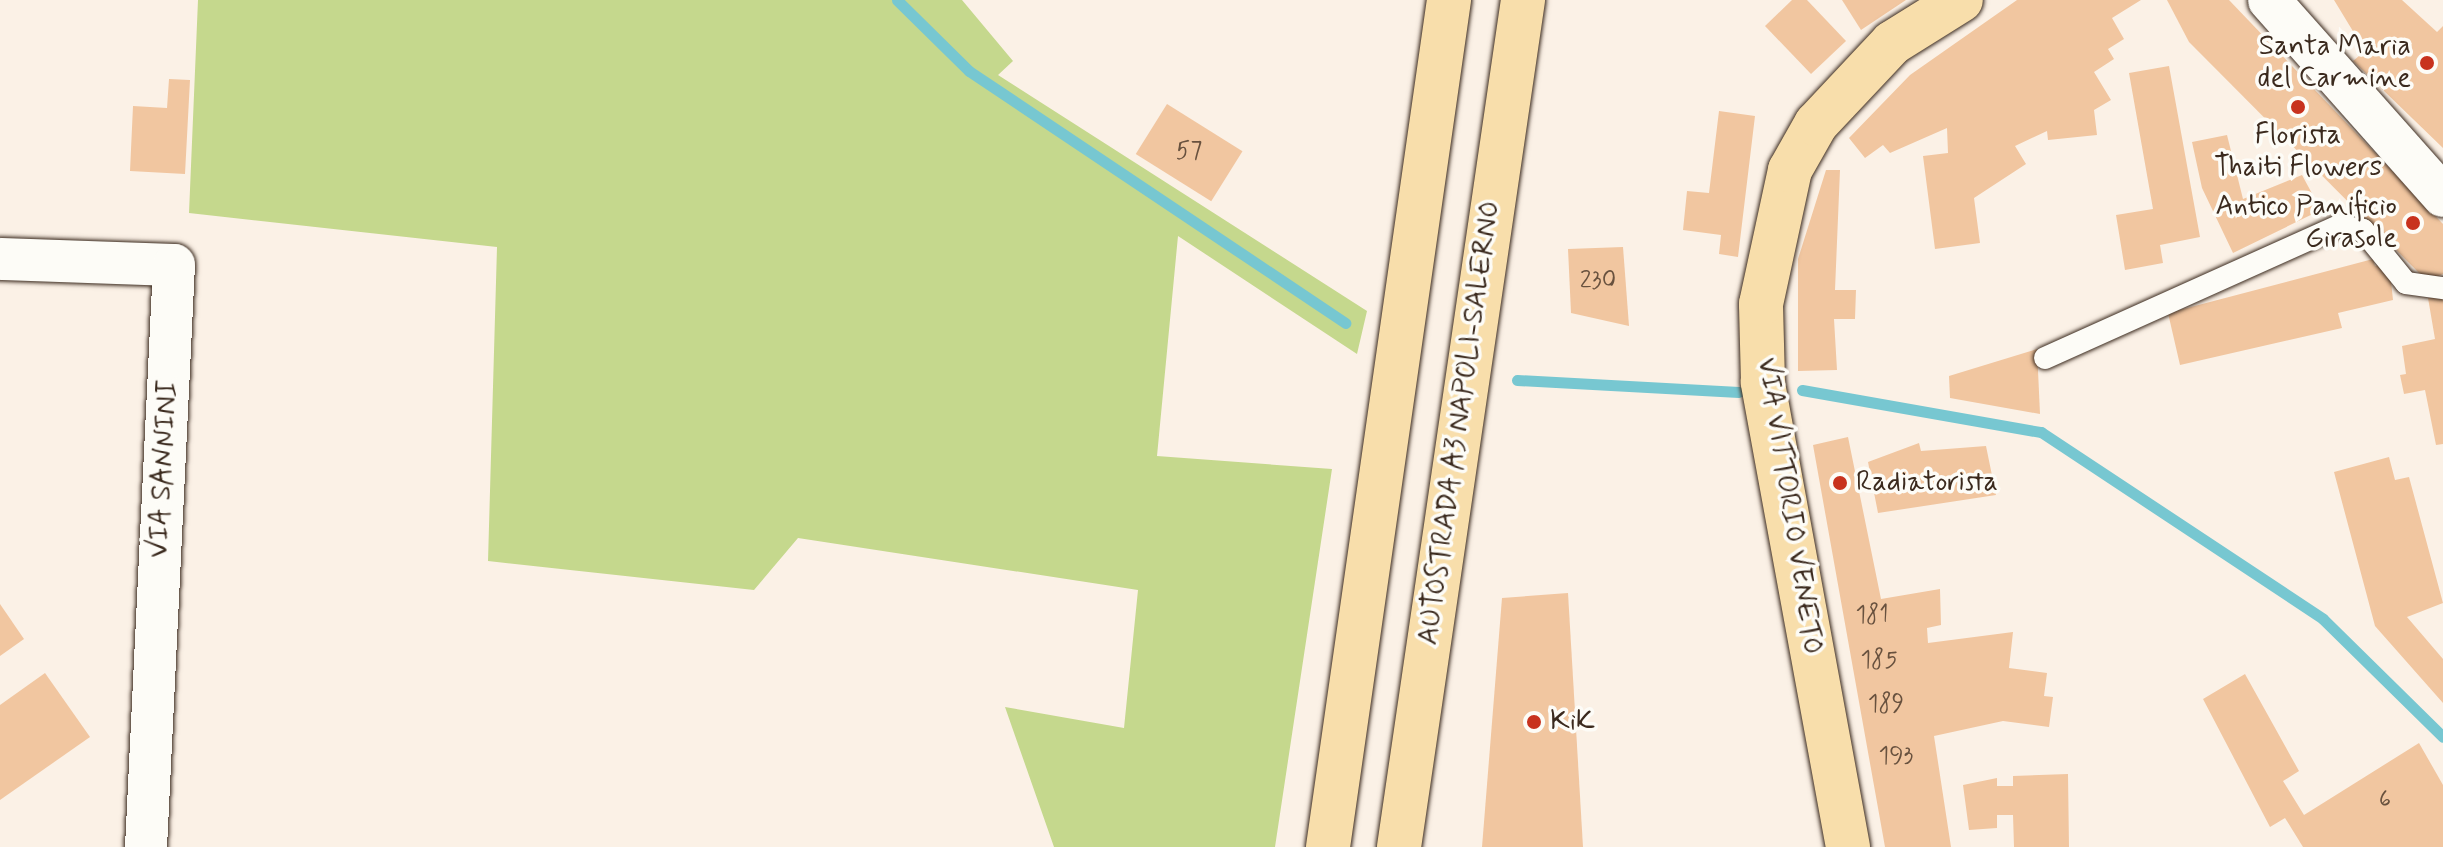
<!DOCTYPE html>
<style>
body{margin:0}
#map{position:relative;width:2443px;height:847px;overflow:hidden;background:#fbf1e6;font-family:Mynerve,sans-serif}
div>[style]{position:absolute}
.green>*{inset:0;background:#c5d88d}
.stream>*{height:11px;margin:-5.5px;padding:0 5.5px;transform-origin:5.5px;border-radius:5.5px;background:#77c7d1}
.building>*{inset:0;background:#f1c6a0;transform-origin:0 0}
.roads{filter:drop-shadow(0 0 2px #3b2a1e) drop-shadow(0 0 2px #3b2a1e)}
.service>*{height:22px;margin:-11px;padding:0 11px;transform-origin:11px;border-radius:11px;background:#fdfcf7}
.minor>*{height:42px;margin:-21px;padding:0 21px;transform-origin:21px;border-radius:21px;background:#fdfcf7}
.primary>*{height:44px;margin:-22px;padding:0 22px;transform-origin:22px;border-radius:22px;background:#f8deab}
.motorway>*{height:44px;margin:-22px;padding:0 22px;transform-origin:22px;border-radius:22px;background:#f8deab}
.dots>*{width:22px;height:22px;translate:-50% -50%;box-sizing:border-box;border:4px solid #fdfcf7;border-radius:50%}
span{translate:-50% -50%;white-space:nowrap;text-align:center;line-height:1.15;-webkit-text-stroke:7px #fdfcf7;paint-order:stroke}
.number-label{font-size:24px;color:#68513e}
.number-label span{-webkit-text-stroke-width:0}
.poi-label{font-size:28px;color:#3b2a1e}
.right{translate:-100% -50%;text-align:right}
.left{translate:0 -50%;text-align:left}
.street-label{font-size:28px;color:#3b2a1e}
</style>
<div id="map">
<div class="green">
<div style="clip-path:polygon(198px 0,962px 0,1013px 61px,998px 75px,1367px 311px,1357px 354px,1178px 236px,1157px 456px,1332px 469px,1275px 847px,1054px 847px,1005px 707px,1124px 728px,1138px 590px,798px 538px,754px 590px,488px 561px,497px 247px,189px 213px)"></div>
</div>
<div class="stream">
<div style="left:897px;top:0;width:101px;rotate:44.6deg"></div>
<div style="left:969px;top:71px;width:453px;rotate:33.8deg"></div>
<div style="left:1517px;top:380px;width:222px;rotate:3.1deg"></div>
<div style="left:1802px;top:390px;width:243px;rotate:10deg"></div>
<div style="left:2041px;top:432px;width:338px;rotate:33.5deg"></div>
<div style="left:2323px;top:619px;width:168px;rotate:44.5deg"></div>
</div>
<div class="building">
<div style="clip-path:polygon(1792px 0,1807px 0,1846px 41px,1811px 74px,1765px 26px)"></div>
<div style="clip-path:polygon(1842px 0,1906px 0,1861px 30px)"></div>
<div style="clip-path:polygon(2017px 0,2141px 0,2112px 18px,2124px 39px,2108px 49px,2114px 59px,2094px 72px,2111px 100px,2094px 110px,2097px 135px,2048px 140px,2047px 131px,2015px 146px,2026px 164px,1974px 198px,1980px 243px,1935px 249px,1923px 156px,1948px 153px,1947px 128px,1890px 153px,1883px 145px,1865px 158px,1849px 138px,1910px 75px)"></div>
<div style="clip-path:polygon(2167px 0,2229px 0,2443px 224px,2443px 274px,2427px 281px,2189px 42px)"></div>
<div style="clip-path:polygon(2334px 0,2402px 0,2437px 32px,2443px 26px,2443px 148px,2353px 61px,2365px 51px)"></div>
<div style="clip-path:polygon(2169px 66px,2200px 237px,2160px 245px,2163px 263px,2125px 270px,2116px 215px,2153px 209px,2129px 73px)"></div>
<div style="clip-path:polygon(169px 79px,190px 80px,185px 174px,130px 171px,133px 106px,167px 108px)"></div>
<div style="left:1167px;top:104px;width:89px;height:59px;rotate:32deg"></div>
<div style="clip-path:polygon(1719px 111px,1755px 116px,1738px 257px,1719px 254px,1721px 235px,1683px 230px,1687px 191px,1709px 193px)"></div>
<div style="clip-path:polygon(2227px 135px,2243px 199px,2302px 175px,2321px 210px,2233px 253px,2202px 188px,2192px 142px)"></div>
<div style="clip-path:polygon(1826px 170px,1840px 170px,1835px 290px,1856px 290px,1855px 319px,1834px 319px,1837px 370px,1798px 371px,1798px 259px)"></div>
<div style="clip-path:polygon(1623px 247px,1629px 326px,1571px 313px,1568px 249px)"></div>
<div style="clip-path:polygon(2373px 259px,2375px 266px,2389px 263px,2393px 300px,2338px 313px,2342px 328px,2180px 365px,2168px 313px)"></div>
<div style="clip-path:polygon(2443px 297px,2443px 444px,2436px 445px,2425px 390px,2404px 394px,2400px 375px,2406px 374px,2402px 346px,2435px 339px,2428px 298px)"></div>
<div style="clip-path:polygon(2037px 349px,2040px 414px,1950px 398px,1949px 376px)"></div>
<div style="clip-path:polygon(1848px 437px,1881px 599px,1940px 589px,1941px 625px,1927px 628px,1928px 643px,2013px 632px,2009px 668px,2047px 673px,2044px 696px,2053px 697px,2049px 727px,2003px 721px,1934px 736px,1951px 847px,1885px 847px,1813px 445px)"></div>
<div style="clip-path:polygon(1919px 443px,1921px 451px,1986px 446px,1996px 495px,1878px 513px,1868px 462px)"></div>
<div style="clip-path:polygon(2389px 457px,2395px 480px,2409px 477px,2443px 603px,2407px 617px,2443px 659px,2443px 703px,2375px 626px,2334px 472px)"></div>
<div style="clip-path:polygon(1568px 593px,1583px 847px,1482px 847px,1502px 598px)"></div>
<div style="clip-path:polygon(0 604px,24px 639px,0 656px)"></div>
<div style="clip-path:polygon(45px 673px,90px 737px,0 800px,0 705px)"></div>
<div style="clip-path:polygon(2245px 674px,2299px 771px,2283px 781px,2304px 815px,2419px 743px,2443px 785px,2443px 847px,2303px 847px,2285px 818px,2270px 827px,2203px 699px)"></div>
<div style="clip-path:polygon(2068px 774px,2069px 847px,2014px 847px,2013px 815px,1997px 815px,1997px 828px,1969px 830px,1963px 785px,1997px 778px,1997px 786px,2013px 786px,2013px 776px)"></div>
</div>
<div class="roads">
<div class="service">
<div style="left:2045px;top:358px;width:322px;rotate:-24.2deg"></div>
<div style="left:2339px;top:226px;width:24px;rotate:9deg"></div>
<div style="left:2363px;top:230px;width:68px;rotate:50.9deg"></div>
<div style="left:2406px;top:283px;width:37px;rotate:8deg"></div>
</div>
<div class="minor">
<div style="left:2269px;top:0;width:262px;rotate:48.4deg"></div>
<div style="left:0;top:259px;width:174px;rotate:2deg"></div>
<div style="left:174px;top:265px;width:583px;rotate:92.75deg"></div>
</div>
<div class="primary">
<div style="left:1848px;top:847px;width:473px;rotate:-100.4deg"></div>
<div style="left:1763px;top:382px;width:78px;rotate:-91.5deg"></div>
<div style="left:1761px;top:304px;width:137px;rotate:-77.8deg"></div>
<div style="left:1790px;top:170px;width:53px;rotate:-60.5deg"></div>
<div style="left:1816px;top:124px;width:111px;rotate:-46.8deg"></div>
<div style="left:1892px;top:43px;width:81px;rotate:-31.9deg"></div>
</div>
<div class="motorway">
<div style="left:1328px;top:847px;width:856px;rotate:-81.87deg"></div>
<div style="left:1399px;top:847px;width:856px;rotate:-81.67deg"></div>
</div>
</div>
<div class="dots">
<div style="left:2427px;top:63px;background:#c8321e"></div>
<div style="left:2298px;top:107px;background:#c8321e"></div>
<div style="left:2413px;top:223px;background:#c8321e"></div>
<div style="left:1840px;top:483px;background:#c8321e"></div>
<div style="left:1534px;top:722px;background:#c8321e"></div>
</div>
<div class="number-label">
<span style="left:1189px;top:152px">57</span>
<span style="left:1598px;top:281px">230</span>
<span style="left:1872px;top:616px">181</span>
<span style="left:1879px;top:661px">185</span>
<span style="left:1886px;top:705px">189</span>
<span style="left:1896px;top:757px">193</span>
<span style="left:2385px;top:800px">6</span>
</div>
<div class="poi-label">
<span class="right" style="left:2411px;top:63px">Santa Maria<br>del Carmine</span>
<span style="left:2298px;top:152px">Florista<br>Thaiti Flowers</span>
<span class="right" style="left:2397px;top:223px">Antico Panificio<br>Girasole</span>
<span class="left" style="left:1856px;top:483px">Radiatorista</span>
<span class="left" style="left:1550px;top:722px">KiK</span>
</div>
<div class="street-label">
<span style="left:1460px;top:423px;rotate:-82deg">AUTOSTRADA A3 NAPOLI-SALERNO</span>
<span style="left:164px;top:469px;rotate:-87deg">VIA SANNINI</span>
<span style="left:1789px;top:506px;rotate:81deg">VIA VITTORIO VENETO</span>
</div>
</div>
